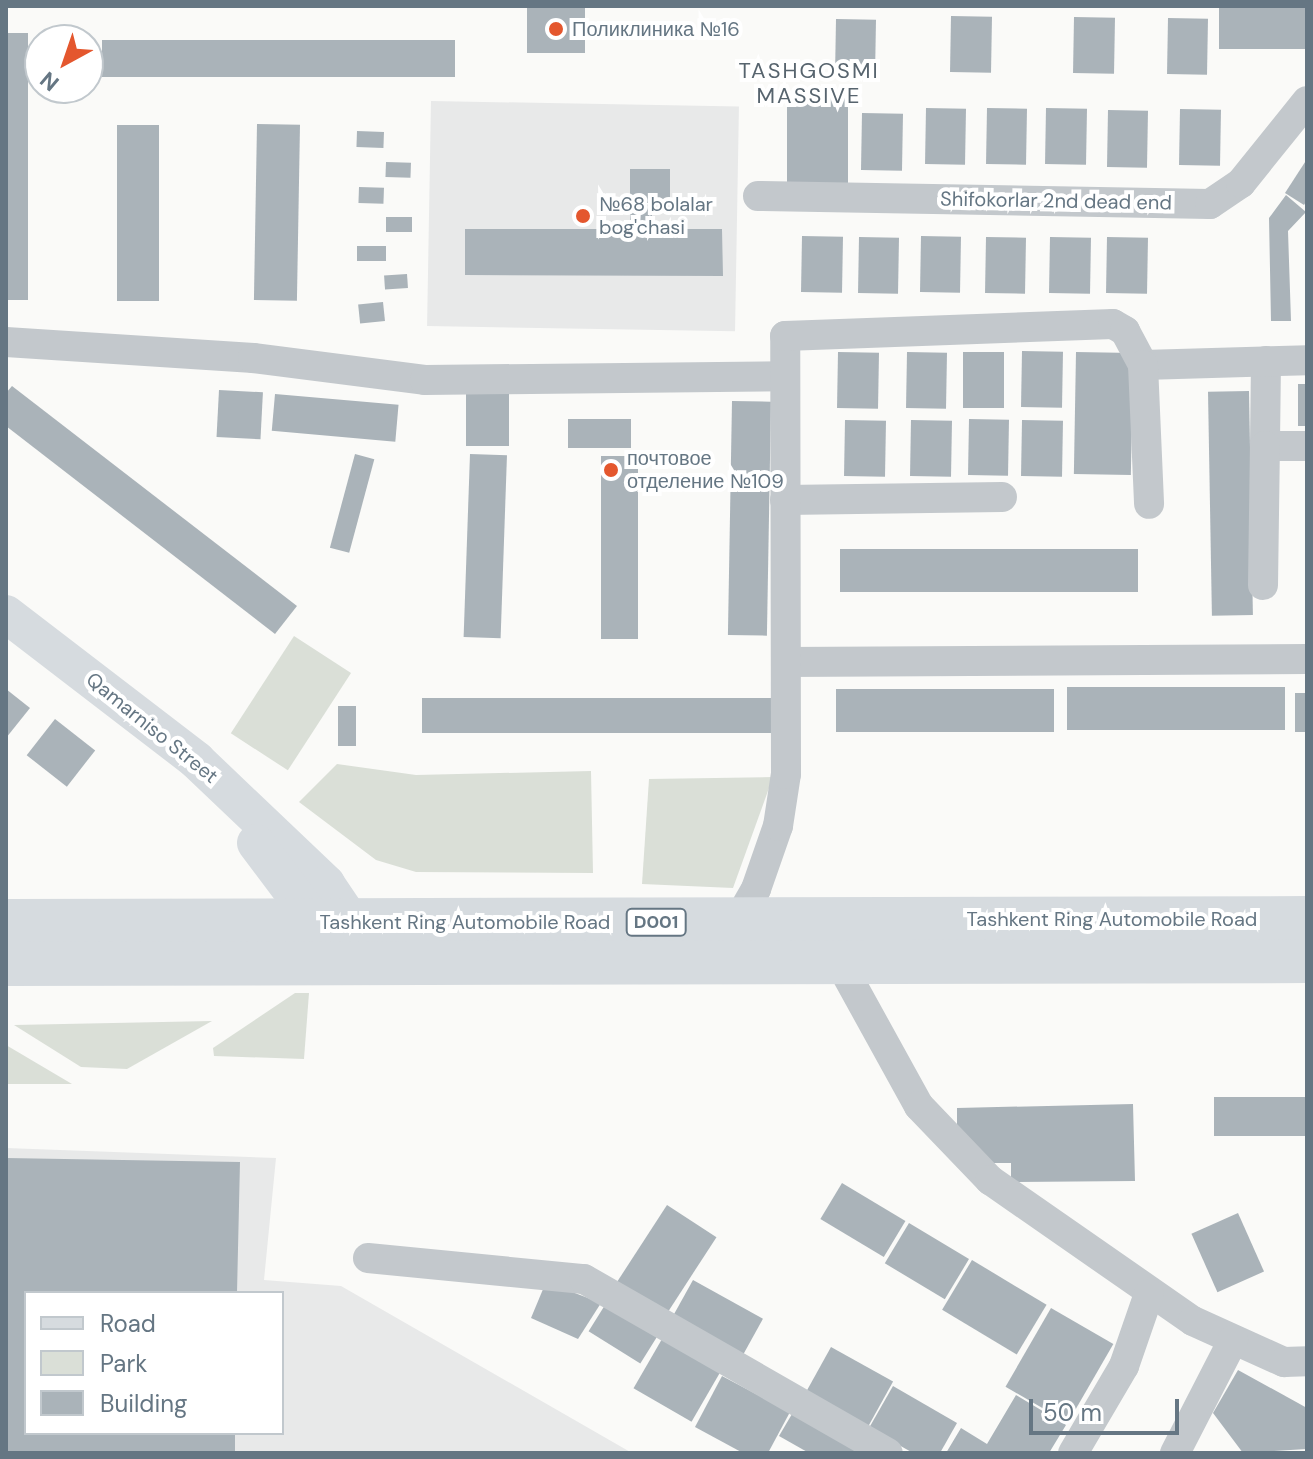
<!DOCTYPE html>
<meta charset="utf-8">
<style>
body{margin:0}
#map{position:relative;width:1313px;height:1459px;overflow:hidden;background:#fafaf8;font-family:"DM Sans",sans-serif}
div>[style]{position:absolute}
.built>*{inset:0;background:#e8e9e9;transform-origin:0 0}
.green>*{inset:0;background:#dadfd7;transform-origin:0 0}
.building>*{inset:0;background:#aab3b9;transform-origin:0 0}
.minor>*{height:30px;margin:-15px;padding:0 15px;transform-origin:15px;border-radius:15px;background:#c3c8cc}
.major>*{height:38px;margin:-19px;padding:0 19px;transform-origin:19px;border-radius:19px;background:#d6dbdf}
.highway>*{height:44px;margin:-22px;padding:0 22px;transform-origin:22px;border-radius:22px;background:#d6dbdf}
.dots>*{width:22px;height:22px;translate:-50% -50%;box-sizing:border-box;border:4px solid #fff;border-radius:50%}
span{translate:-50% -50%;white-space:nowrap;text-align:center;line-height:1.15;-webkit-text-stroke:8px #fff;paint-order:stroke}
.shield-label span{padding:2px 6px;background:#fff;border:2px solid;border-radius:6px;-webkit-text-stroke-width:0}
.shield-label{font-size:18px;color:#657683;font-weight:700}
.poi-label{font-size:20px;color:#657683}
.left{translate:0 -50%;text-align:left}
.street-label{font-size:20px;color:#657683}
.neighbourhood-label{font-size:22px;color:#57646e;letter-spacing:2px}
.frame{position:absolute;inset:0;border:8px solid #657683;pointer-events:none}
.legend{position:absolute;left:24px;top:1291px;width:260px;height:144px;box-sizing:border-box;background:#fff;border:2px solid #c1c8cd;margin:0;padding:10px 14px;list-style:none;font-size:24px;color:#657683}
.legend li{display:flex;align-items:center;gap:16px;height:40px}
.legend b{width:40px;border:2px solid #c1c8cd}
.north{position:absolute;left:24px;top:24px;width:80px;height:80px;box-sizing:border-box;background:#fff;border:2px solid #c1c8cd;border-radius:50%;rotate:220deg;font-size:22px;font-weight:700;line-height:32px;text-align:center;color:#657683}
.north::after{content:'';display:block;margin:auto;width:28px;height:36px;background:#e4572e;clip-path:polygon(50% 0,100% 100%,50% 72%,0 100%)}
.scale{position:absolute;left:1029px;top:1399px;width:150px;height:36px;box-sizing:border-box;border:4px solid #657683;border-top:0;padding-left:10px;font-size:24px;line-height:28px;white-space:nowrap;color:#657683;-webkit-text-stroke:6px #fff;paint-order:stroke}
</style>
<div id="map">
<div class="built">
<div style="left:431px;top:101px;width:308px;height:225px;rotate:1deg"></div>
<div style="clip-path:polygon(evenodd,6px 1148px,276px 1158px,264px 1280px,341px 1286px,632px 1453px,6px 1453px,6px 1148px,26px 1293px,282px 1293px,282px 1433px,26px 1433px,26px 1293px)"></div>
</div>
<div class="green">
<div style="left:294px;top:636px;width:68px;height:116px;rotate:33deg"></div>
<div style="clip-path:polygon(337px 764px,416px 775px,591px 771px,593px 873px,416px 872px,376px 860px,299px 802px)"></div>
<div style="clip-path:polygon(773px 777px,733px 888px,642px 884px,649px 779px)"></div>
<div style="clip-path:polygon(295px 993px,309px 993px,304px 1059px,214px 1056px,213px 1048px)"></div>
<div style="clip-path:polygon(212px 1021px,127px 1069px,81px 1067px,14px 1025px)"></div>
<div style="clip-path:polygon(6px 1045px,72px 1084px,6px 1084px)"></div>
</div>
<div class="building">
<div style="left:527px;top:6px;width:58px;height:47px"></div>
<div style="left:1219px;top:6px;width:88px;height:43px"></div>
<div style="left:951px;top:16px;width:41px;height:56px;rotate:1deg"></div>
<div style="left:1074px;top:17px;width:41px;height:56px;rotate:1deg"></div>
<div style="left:1168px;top:18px;width:40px;height:56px;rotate:1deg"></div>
<div style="left:836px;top:19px;width:40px;height:57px;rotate:1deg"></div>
<div style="left:6px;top:33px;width:22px;height:267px"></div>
<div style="left:102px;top:40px;width:353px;height:37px"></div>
<div style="left:787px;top:95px;width:61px;height:89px"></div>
<div style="left:926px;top:108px;width:40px;height:56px;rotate:1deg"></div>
<div style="left:987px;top:108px;width:40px;height:56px;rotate:1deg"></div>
<div style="left:1046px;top:108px;width:41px;height:56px;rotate:1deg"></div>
<div style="left:1180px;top:109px;width:41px;height:56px;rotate:1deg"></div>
<div style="left:1108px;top:110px;width:40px;height:57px;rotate:1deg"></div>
<div style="left:862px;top:113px;width:41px;height:57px;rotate:1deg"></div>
<div style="left:257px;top:124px;width:43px;height:176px;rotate:1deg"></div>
<div style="left:117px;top:125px;width:42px;height:176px"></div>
<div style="left:357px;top:131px;width:27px;height:16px;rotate:2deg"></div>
<div style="clip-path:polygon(1307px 159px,1307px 200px,1304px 205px,1285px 193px)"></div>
<div style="left:386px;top:162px;width:25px;height:15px;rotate:2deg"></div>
<div style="clip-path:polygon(630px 169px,670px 169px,670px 207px,652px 207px,652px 229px,722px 229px,723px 276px,465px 275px,465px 229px,630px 229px)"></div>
<div style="left:359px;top:187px;width:25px;height:16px;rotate:2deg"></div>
<div style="clip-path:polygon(1286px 195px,1306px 212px,1288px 231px,1291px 321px,1271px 321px,1269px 218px)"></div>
<div style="left:386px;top:217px;width:26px;height:15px"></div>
<div style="left:802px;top:236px;width:41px;height:56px;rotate:1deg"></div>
<div style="left:921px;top:236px;width:40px;height:56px;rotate:1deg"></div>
<div style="left:859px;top:237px;width:40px;height:56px;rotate:1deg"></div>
<div style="left:986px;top:237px;width:40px;height:56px;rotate:1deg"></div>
<div style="left:1050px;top:237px;width:41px;height:56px;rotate:1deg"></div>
<div style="left:1107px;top:237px;width:41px;height:56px;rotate:1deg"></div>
<div style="left:357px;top:246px;width:29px;height:15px"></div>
<div style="left:407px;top:274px;width:14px;height:23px;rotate:86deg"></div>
<div style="left:383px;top:302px;width:19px;height:25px;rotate:84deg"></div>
<div style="left:1022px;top:351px;width:41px;height:56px;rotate:1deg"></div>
<div style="left:838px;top:352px;width:41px;height:56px;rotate:1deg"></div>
<div style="left:907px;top:352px;width:40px;height:56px;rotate:1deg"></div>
<div style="left:963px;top:352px;width:41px;height:56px"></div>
<div style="left:1076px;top:352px;width:57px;height:122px;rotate:1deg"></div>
<div style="left:1298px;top:384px;width:9px;height:42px"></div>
<div style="clip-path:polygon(12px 386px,297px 606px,275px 634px,6px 426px,6px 393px)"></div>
<div style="left:219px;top:390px;width:44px;height:47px;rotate:3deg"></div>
<div style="left:1249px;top:391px;width:224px;height:41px;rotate:89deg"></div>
<div style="left:466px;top:392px;width:43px;height:54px"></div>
<div style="left:275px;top:394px;width:124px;height:37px;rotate:5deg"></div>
<div style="left:732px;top:401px;width:39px;height:234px;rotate:1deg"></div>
<div style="left:568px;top:419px;width:63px;height:29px"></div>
<div style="left:969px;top:419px;width:40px;height:56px;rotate:1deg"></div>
<div style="left:845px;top:420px;width:41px;height:56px;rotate:1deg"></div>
<div style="left:911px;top:420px;width:41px;height:56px;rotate:1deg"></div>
<div style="left:1022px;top:420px;width:41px;height:56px;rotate:1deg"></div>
<div style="left:355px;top:454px;width:20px;height:97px;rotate:15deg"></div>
<div style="left:470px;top:454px;width:37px;height:183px;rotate:2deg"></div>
<div style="left:601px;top:456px;width:37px;height:183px"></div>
<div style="left:1138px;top:549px;width:43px;height:298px;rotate:90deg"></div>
<div style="left:1285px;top:687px;width:43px;height:218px;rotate:90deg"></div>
<div style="clip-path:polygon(6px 689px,30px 708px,6px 738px)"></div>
<div style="left:1054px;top:689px;width:43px;height:218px;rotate:90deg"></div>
<div style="left:1295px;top:693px;width:12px;height:39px"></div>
<div style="left:774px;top:698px;width:35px;height:352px;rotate:90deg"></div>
<div style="left:338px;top:706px;width:18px;height:40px"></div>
<div style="left:55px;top:719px;width:51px;height:46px;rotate:38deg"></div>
<div style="left:1214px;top:1097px;width:93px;height:39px"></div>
<div style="clip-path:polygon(1133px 1104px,1135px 1181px,1011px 1182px,1011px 1163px,993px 1163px,957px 1129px,957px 1108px)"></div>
<div style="clip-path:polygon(6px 1158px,240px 1162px,237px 1293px,26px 1293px,26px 1433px,235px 1433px,235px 1453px,6px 1453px)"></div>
<div style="left:842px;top:1183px;width:74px;height:42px;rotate:31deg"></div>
<div style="left:667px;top:1205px;width:59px;height:93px;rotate:33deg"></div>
<div style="left:1238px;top:1213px;width:64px;height:51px;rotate:66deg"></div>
<div style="left:909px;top:1223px;width:70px;height:47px;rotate:31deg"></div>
<div style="left:972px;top:1260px;width:87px;height:58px;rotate:31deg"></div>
<div style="left:693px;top:1280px;width:80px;height:43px;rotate:29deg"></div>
<div style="clip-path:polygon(546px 1282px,601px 1303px,578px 1339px,531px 1318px)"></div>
<div style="left:605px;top:1305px;width:61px;height:31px;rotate:32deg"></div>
<div style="left:1051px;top:1308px;width:72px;height:91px;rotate:30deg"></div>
<div style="left:662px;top:1339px;width:67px;height:57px;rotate:30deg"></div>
<div style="left:831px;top:1347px;width:71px;height:52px;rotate:29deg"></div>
<div style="clip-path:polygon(1238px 1370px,1307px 1408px,1307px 1449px,1243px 1453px,1213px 1413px)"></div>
<div style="clip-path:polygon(722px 1376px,790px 1412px,768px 1453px,743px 1453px,695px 1427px)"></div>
<div style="clip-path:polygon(893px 1386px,957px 1423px,940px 1453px,913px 1453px,869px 1428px)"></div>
<div style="clip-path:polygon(1016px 1395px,1066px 1425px,1049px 1453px,946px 1453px,961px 1428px,987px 1444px)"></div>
<div style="clip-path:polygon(792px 1414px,857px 1451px,856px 1453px,809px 1453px,779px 1436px)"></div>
</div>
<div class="minor">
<div style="left:758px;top:196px;width:452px;rotate:1deg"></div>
<div style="left:1210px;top:204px;width:37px;rotate:-34deg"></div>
<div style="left:1241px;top:183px;width:105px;rotate:-51.2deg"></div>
<div style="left:6px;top:342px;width:248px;rotate:3.7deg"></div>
<div style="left:253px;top:358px;width:173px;rotate:7.3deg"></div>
<div style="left:425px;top:380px;width:360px;rotate:-0.6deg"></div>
<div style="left:1266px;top:361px;width:85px;rotate:90.7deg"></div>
<div style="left:1265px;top:446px;width:42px"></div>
<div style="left:1143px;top:365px;width:164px;rotate:-1.7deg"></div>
<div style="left:785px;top:500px;width:217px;rotate:-0.8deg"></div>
<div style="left:1263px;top:585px;width:139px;rotate:-89.2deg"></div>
<div style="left:786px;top:662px;width:521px;rotate:-0.33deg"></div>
<div style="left:737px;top:922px;width:38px;rotate:-60deg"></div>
<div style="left:756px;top:889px;width:67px;rotate:-70.8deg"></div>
<div style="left:778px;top:826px;width:53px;rotate:-81.3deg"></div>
<div style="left:786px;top:774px;width:438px;rotate:-90.1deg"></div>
<div style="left:785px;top:336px;width:328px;rotate:-2.1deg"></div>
<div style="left:1113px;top:324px;width:14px;rotate:30deg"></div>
<div style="left:1125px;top:331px;width:38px;rotate:62deg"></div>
<div style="left:1143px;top:365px;width:139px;rotate:87.5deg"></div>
<div style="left:840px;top:963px;width:163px;rotate:61.1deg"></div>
<div style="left:919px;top:1106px;width:103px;rotate:46.2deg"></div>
<div style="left:990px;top:1180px;width:247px;rotate:34.8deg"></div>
<div style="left:1193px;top:1321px;width:100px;rotate:24.3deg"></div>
<div style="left:1284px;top:1362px;width:23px;rotate:-2deg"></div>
<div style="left:368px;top:1258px;width:217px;rotate:5.6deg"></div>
<div style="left:584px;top:1279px;width:350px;rotate:29.8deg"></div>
<div style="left:1073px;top:1453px;width:101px;rotate:-59.6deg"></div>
<div style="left:1124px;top:1366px;width:76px;rotate:-70.9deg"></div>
<div style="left:1175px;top:1453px;width:127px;rotate:-62.8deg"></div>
</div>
<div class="major">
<div style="left:6px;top:614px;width:240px;rotate:37.5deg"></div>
<div style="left:196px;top:760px;width:180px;rotate:43.6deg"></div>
<div style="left:326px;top:884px;width:48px;rotate:56deg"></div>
<div style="left:353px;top:924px;width:20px;rotate:93deg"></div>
<div style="left:256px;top:843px;width:100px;rotate:53.1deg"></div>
<div style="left:316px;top:923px;width:23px;rotate:88deg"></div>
</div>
<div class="highway">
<div style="left:6px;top:921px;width:1301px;rotate:-0.13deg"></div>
<div style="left:6px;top:964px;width:1301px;rotate:-0.13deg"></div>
</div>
<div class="dots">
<div style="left:556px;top:29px;background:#e4572e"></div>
<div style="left:583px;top:216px;background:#e4572e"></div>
<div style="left:611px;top:470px;background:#e4572e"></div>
</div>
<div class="shield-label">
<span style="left:656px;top:922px">D001</span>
</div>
<div class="poi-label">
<span class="left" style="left:572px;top:29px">Поликлиника №16</span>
<span class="left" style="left:599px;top:216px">№68 bolalar<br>bog'chasi</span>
<span class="left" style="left:627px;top:470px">почтовое<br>отделение №109</span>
</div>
<div class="street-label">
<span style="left:1056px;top:201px;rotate:1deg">Shifokorlar 2nd dead end</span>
<span style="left:152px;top:728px;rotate:39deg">Qamarniso Street</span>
<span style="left:1112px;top:919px">Tashkent Ring Automobile Road</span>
<span style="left:465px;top:922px">Tashkent Ring Automobile Road</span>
</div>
<div class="neighbourhood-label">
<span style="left:809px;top:83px">TASHGOSMI<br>MASSIVE</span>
</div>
<div class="frame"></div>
<ul class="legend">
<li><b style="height:10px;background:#d6dbdf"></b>Road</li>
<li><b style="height:22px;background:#dadfd7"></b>Park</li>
<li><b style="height:22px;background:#aab3b9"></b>Building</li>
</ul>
<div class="north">N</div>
<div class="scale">50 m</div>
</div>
